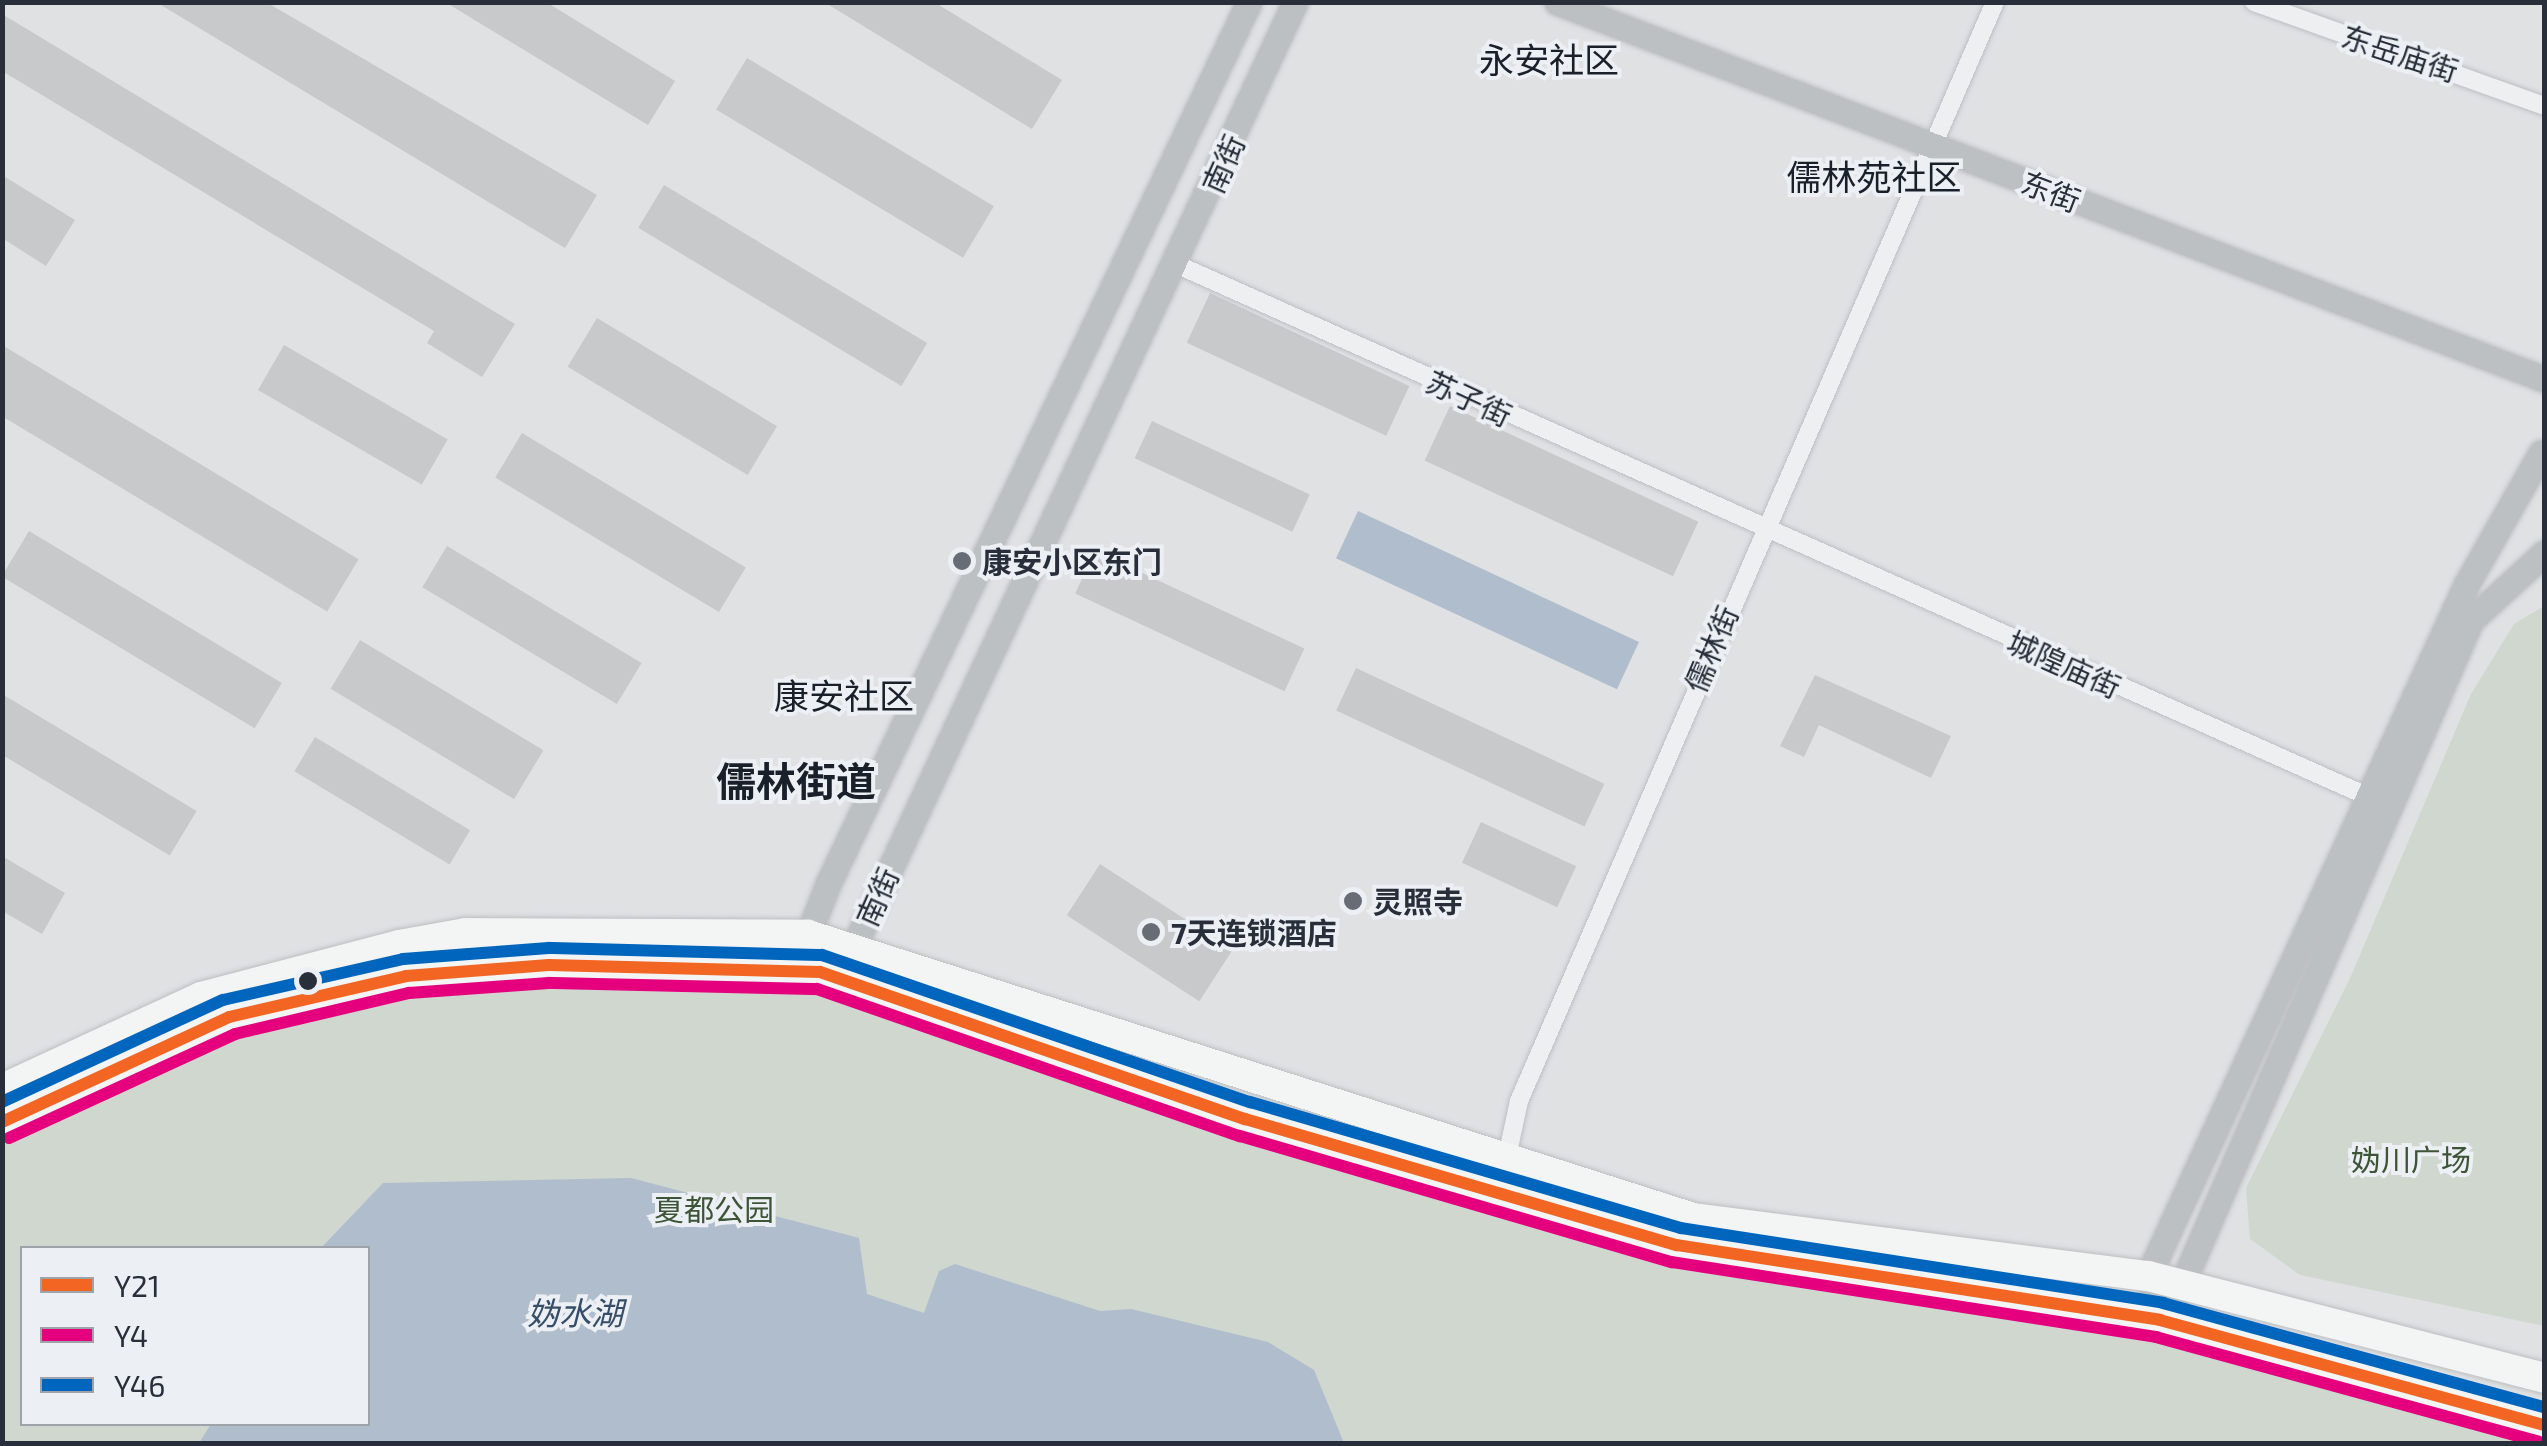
<!DOCTYPE html>
<meta charset="utf-8">
<style>
body{margin:0}
#map{position:relative;width:2547px;height:1446px;overflow:hidden;background:#dfe1e3;font-family:"Exo 2","Noto Sans SC",sans-serif}
div>[style]{position:absolute}
.green>*{inset:0;background:#d0d7cf}
.water>*{inset:0;background:#afbdcc;transform-origin:0 0}
.building>*{inset:0;background:#c7c9cb;transform-origin:0 0}
.roads{filter:drop-shadow(0 0 2px #bdbfc1) drop-shadow(0 0 2px #bdbfc1)}
.street>*{height:18px;margin:-9px;padding:0 9px;transform-origin:9px;border-radius:9px;background:#eeeff0}
.secondary>*{height:25px;margin:-12.5px;padding:0 12.5px;transform-origin:12.5px;border-radius:12.5px;background:#bdc0c3}
.primary>*{height:30px;margin:-15px;padding:0 15px;transform-origin:15px;border-radius:15px;background:#f3f4f4}
.bus-1>*{height:12px;margin:-6px;padding:0 6px;transform-origin:6px;border-radius:6px;background:#f26522}
.bus-2>*{height:12px;margin:-6px;padding:0 6px;transform-origin:6px;border-radius:6px;background:#e5007d}
.bus-3>*{height:12px;margin:-6px;padding:0 6px;transform-origin:6px;border-radius:6px;background:#0065bd}
.dots>*{width:28px;height:28px;translate:-50% -50%;box-sizing:border-box;border:5px solid #eceff3;border-radius:50%}
span{translate:-50% -50%;white-space:nowrap;text-align:center;line-height:1.15;-webkit-text-stroke:8px #eceff3;paint-order:stroke}
.street-label{font-size:30px;color:#282f3a}
.poi-label{font-size:30px;color:#282f3a;font-weight:700}
.left{translate:0 -50%;text-align:left}
.park-label{font-size:30px;color:#3d5437}
.water-label{font-size:32px;color:#374e69;font-style:italic}
.quarter-label{font-size:35px;color:#1a202a}
.district-label{font-size:40px;color:#1a202a;font-weight:700}
.frame{position:absolute;inset:0;border:5px solid #282f3a;pointer-events:none}
.legend{position:absolute;left:20px;top:1246px;width:350px;height:180px;box-sizing:border-box;background:#eceff3;border:2px solid #9ea2a9;margin:0;padding:12px 18px;list-style:none;font-size:30px;color:#282f3a}
.legend li{display:flex;align-items:center;gap:20px;height:50px}
.legend b{width:50px;border:2px solid #9ea2a9}
</style>
<div id="map">
<div class="green">
<div style="clip-path:polygon(2544px 606px,2544px 1326px,2300px 1275px,2250px 1239px,2246px 1188px,2351px 976px,2471px 694px,2514px 624px)"></div>
<div style="clip-path:polygon(evenodd,820px 972px,1677px 1245px,2160px 1320px,2544px 1425px,2544px 1443px,3px 1443px,2px 1126px,238px 1035px,358px 1005px,465px 986px,644px 973px,820px 972px,22px 1248px,368px 1248px,368px 1424px,22px 1424px,22px 1248px)"></div>
</div>
<div class="water">
<div style="left:1358px;top:511px;width:310px;height:52px;rotate:25deg"></div>
<div style="clip-path:polygon(631px 1178px,859px 1238px,867px 1294px,924px 1313px,939px 1271px,955px 1264px,1100px 1311px,1131px 1309px,1268px 1342px,1314px 1370px,1344px 1443px,199px 1443px,211px 1424px,368px 1424px,368px 1248px,321px 1248px,383px 1183px)"></div>
</div>
<div class="building">
<div style="clip-path:polygon(156px 2px,266px 2px,597px 195px,565px 248px)"></div>
<div style="clip-path:polygon(445px 2px,546px 2px,675px 81px,648px 125px)"></div>
<div style="clip-path:polygon(824px 2px,934px 2px,1062px 80px,1032px 129px)"></div>
<div style="clip-path:polygon(2px 14px,515px 324px,482px 377px,427px 343px,434px 331px,2px 71px)"></div>
<div style="left:747px;top:58px;width:288px;height:60px;rotate:31deg"></div>
<div style="clip-path:polygon(2px 175px,75px 220px,46px 266px,2px 238px)"></div>
<div style="left:664px;top:185px;width:307px;height:50px;rotate:31deg"></div>
<div style="left:1210px;top:293px;width:220px;height:55px;rotate:25deg"></div>
<div style="left:597px;top:318px;width:210px;height:57px;rotate:31deg"></div>
<div style="left:2px;top:345px;width:416px;height:61px;rotate:31deg"></div>
<div style="left:284px;top:345px;width:189px;height:52px;rotate:30deg"></div>
<div style="left:1450px;top:406px;width:274px;height:60px;rotate:25deg"></div>
<div style="left:1152px;top:421px;width:174px;height:41px;rotate:25deg"></div>
<div style="left:522px;top:433px;width:261px;height:52px;rotate:31deg"></div>
<div style="left:29px;top:531px;width:295px;height:53px;rotate:31deg"></div>
<div style="left:447px;top:546px;width:227px;height:48px;rotate:31deg"></div>
<div style="left:1095px;top:551px;width:231px;height:47px;rotate:25deg"></div>
<div style="left:360px;top:640px;width:214px;height:57px;rotate:31deg"></div>
<div style="left:1356px;top:668px;width:274px;height:47px;rotate:25deg"></div>
<div style="clip-path:polygon(1815px 675px,1951px 736px,1931px 778px,1819px 725px,1804px 757px,1780px 746px)"></div>
<div style="left:2px;top:694px;width:227px;height:52px;rotate:31deg"></div>
<div style="left:315px;top:737px;width:181px;height:40px;rotate:31deg"></div>
<div style="left:1481px;top:822px;width:105px;height:45px;rotate:25deg"></div>
<div style="clip-path:polygon(2px 856px,65px 893px,42px 934px,2px 911px)"></div>
<div style="left:1100px;top:864px;width:158px;height:61px;rotate:33deg"></div>
</div>
<div class="roads">
<div class="street">
<div style="left:2254px;top:2px;width:308px;rotate:19.7deg"></div>
<div style="left:1178px;top:265px;width:1302px;rotate:24.07deg"></div>
<div style="left:1500px;top:1189px;width:90px;rotate:-77.8deg"></div>
<div style="left:1519px;top:1101px;width:1198px;rotate:-66.58deg"></div>
</div>
<div class="secondary">
<div style="left:1249px;top:2px;width:977px;rotate:115.52deg"></div>
<div style="left:828px;top:884px;width:55px;rotate:111.4deg"></div>
<div style="left:808px;top:935px;width:39px;rotate:72deg"></div>
<div style="left:820px;top:972px;width:45px;rotate:-38.7deg"></div>
<div style="left:855px;top:944px;width:1040px;rotate:-64.96deg"></div>
<div style="left:1557px;top:2px;width:1057px;rotate:20.91deg"></div>
<div style="left:2176px;top:1298px;width:739px;rotate:-66.49deg"></div>
<div style="left:2471px;top:620px;width:99px;rotate:-42.5deg"></div>
<div style="left:2160px;top:1320px;width:46px;rotate:-105.3deg"></div>
<div style="left:2148px;top:1276px;width:761px;rotate:-65.29deg"></div>
<div style="left:2466px;top:585px;width:152px;rotate:-60.4deg"></div>
</div>
<div class="primary">
<div style="left:2px;top:1089px;width:219px;rotate:-24.8deg"></div>
<div style="left:201px;top:997px;width:205px;rotate:-14.7deg"></div>
<div style="left:399px;top:945px;width:68px;rotate:-10.2deg"></div>
<div style="left:466px;top:933px;width:342px;rotate:0.3deg"></div>
<div style="left:808px;top:935px;width:929px;rotate:17.73deg"></div>
<div style="left:1693px;top:1218px;width:459px;rotate:7.3deg"></div>
<div style="left:2148px;top:1276px;width:409px;rotate:14.4deg"></div>
<div style="left:2px;top:1122px;width:250px;rotate:-24.8deg"></div>
<div style="left:229px;top:1017px;width:182px;rotate:-13deg"></div>
<div style="left:406px;top:976px;width:143px;rotate:-4.4deg"></div>
<div style="left:549px;top:965px;width:271px;rotate:1.5deg"></div>
<div style="left:820px;top:972px;width:450px;rotate:19.1deg"></div>
<div style="left:1245px;top:1119px;width:450px;rotate:16.3deg"></div>
<div style="left:1677px;top:1245px;width:489px;rotate:8.8deg"></div>
<div style="left:2160px;top:1320px;width:398px;rotate:15.3deg"></div>
</div>
</div>
<div class="bus-1">
<div style="left:2px;top:1122px;width:250px;rotate:-24.8deg"></div>
<div style="left:229px;top:1017px;width:182px;rotate:-13deg"></div>
<div style="left:406px;top:976px;width:143px;rotate:-4.4deg"></div>
<div style="left:549px;top:965px;width:271px;rotate:1.5deg"></div>
<div style="left:820px;top:972px;width:450px;rotate:19.1deg"></div>
<div style="left:1245px;top:1119px;width:450px;rotate:16.3deg"></div>
<div style="left:1677px;top:1245px;width:489px;rotate:8.8deg"></div>
<div style="left:2160px;top:1320px;width:398px;rotate:15.3deg"></div>
</div>
<div class="bus-2">
<div style="left:9px;top:1138px;width:249px;rotate:-24.7deg"></div>
<div style="left:235px;top:1034px;width:179px;rotate:-13.3deg"></div>
<div style="left:409px;top:993px;width:140px;rotate:-4.1deg"></div>
<div style="left:549px;top:983px;width:268px;rotate:1.3deg"></div>
<div style="left:817px;top:989px;width:448px;rotate:19.2deg"></div>
<div style="left:1240px;top:1136px;width:450px;rotate:16.3deg"></div>
<div style="left:1672px;top:1262px;width:490px;rotate:8.8deg"></div>
<div style="left:2156px;top:1337px;width:397px;rotate:15.3deg"></div>
</div>
<div class="bus-3">
<div style="left:2px;top:1102px;width:243px;rotate:-24.8deg"></div>
<div style="left:223px;top:1000px;width:185px;rotate:-12.8deg"></div>
<div style="left:403px;top:959px;width:146px;rotate:-4.3deg"></div>
<div style="left:549px;top:948px;width:273px;rotate:1.5deg"></div>
<div style="left:822px;top:955px;width:453px;rotate:19deg"></div>
<div style="left:1250px;top:1102px;width:449px;rotate:16.3deg"></div>
<div style="left:1681px;top:1228px;width:488px;rotate:8.8deg"></div>
<div style="left:2163px;top:1303px;width:395px;rotate:15.3deg"></div>
</div>
<div class="dots">
<div style="left:962px;top:561px;background:#686d75"></div>
<div style="left:1353px;top:901px;background:#686d75"></div>
<div style="left:1151px;top:932px;background:#686d75"></div>
<div style="left:308px;top:981px;background:#282f3a"></div>
</div>
<div class="street-label">
<span style="left:2400px;top:53px;rotate:18deg">东岳庙街</span>
<span style="left:1223px;top:164px;rotate:-66deg">南街</span>
<span style="left:2051px;top:191px;rotate:21deg">东街</span>
<span style="left:1469px;top:398px;rotate:25deg">苏子街</span>
<span style="left:1711px;top:649px;rotate:-67deg">儒林街</span>
<span style="left:2064px;top:664px;rotate:24deg">城隍庙街</span>
<span style="left:877px;top:897px;rotate:-66deg">南街</span>
</div>
<div class="poi-label">
<span class="left" style="left:982px;top:561px">康安小区东门</span>
<span class="left" style="left:1373px;top:901px">灵照寺</span>
<span class="left" style="left:1171px;top:932px">7天连锁酒店</span>
</div>
<div class="park-label">
<span style="left:2411px;top:1159px">妫川广场</span>
<span style="left:714px;top:1209px">夏都公园</span>
</div>
<div class="water-label">
<span style="left:575px;top:1312px">妫水湖</span>
</div>
<div class="quarter-label">
<span style="left:1549px;top:59px">永安社区</span>
<span style="left:1874px;top:176px">儒林苑社区</span>
<span style="left:844px;top:695px">康安社区</span>
</div>
<div class="district-label">
<span style="left:796px;top:780px">儒林街道</span>
</div>
<div class="frame"></div>
<ul class="legend">
<li><b style="height:12px;background:#f26522"></b>Y21</li>
<li><b style="height:12px;background:#e5007d"></b>Y4</li>
<li><b style="height:12px;background:#0065bd"></b>Y46</li>
</ul>
</div>
